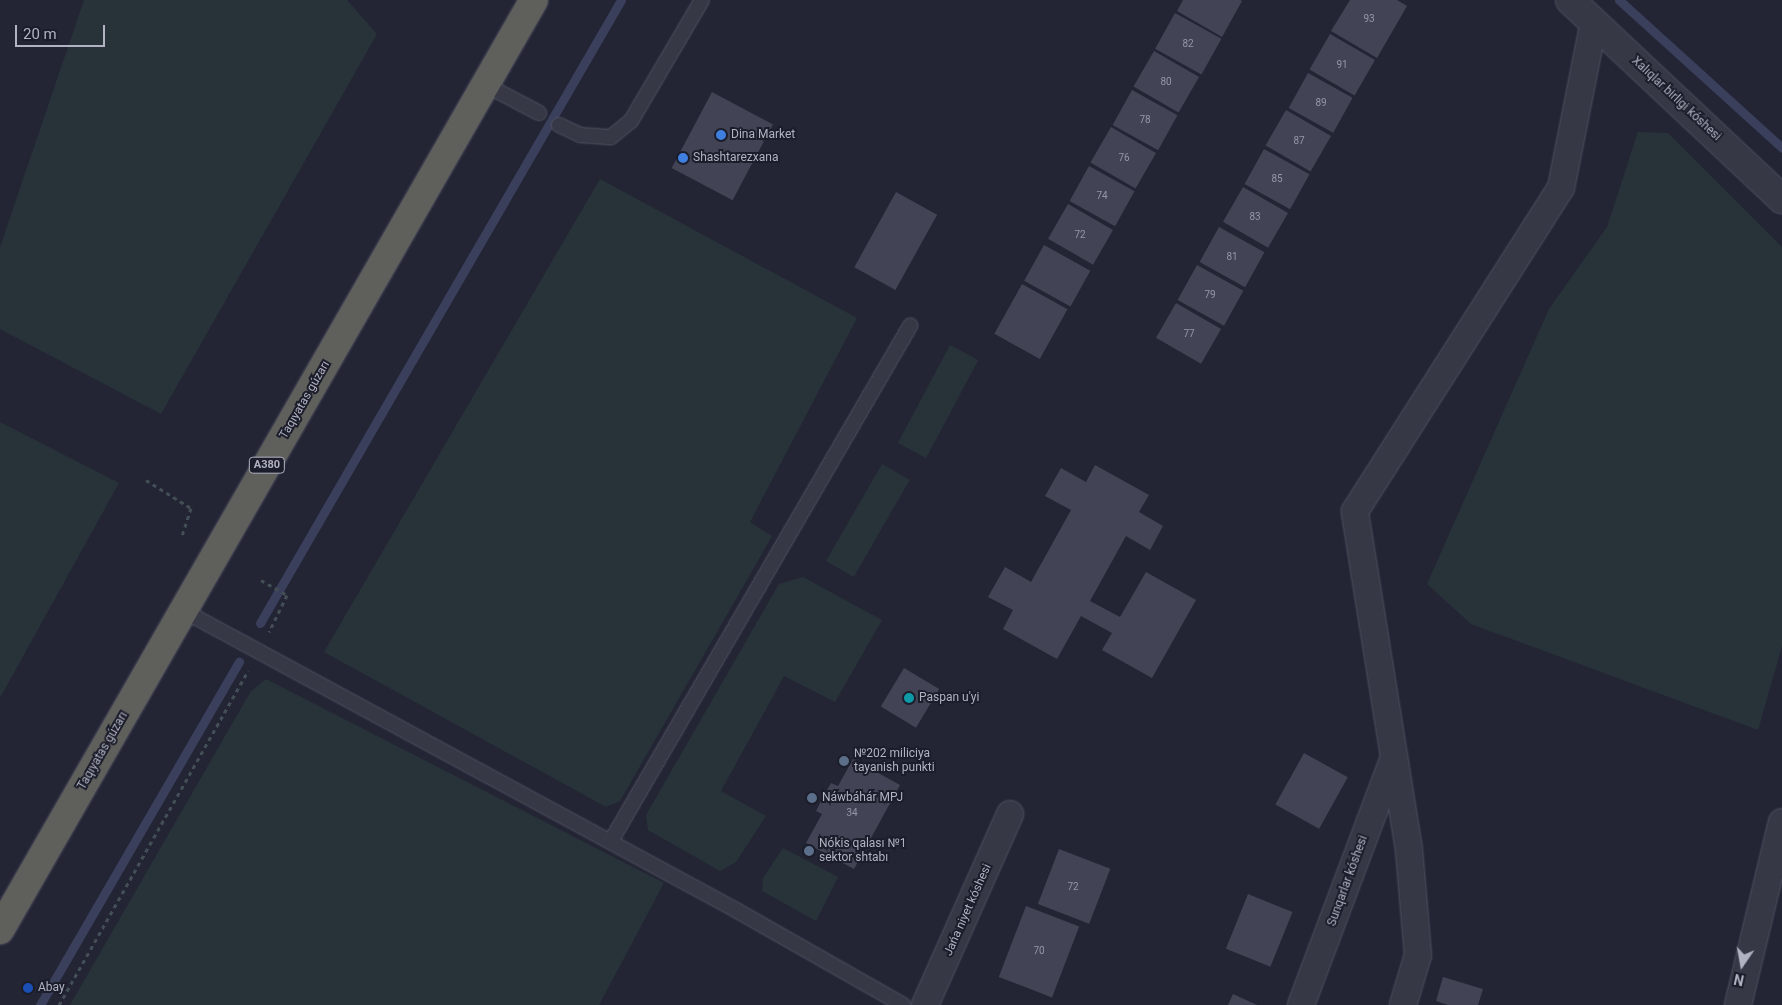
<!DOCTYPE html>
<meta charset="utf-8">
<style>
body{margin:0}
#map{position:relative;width:1782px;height:1005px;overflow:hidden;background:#232535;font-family:Roboto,sans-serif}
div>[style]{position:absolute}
.green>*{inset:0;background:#283339;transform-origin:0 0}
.stream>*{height:9px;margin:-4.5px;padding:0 4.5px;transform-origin:4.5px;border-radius:4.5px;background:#3a3f5c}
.building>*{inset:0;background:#424456;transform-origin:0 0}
.path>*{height:3px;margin-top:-1.5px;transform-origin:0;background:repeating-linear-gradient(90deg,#444e55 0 4px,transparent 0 8px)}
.roads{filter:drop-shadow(0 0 1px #515260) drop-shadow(0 0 1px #515260)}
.service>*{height:14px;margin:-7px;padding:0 7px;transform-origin:7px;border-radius:7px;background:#363846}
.minor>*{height:26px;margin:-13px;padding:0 13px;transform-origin:13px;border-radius:13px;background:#363846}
.tertiary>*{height:28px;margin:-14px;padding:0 14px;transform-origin:14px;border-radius:14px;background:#363846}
.trunk>*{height:28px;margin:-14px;padding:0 14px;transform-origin:14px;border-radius:14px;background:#5f5f5c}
.dots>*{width:14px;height:14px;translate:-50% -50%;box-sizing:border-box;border:2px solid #1b1d2a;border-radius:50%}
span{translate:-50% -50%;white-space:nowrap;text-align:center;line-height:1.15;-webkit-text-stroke:4px #1b1d2a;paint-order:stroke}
.number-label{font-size:10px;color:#9596a7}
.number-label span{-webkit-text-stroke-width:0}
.shield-label span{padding:1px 4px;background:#1b1d2a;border:1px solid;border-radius:4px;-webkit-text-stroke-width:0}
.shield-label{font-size:11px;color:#b1b2c2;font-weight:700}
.street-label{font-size:12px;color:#b1b2c2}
.poi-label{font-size:12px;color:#b1b2c2}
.left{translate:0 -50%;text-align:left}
.north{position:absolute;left:1717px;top:940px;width:50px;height:50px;-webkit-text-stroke:4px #1b1d2a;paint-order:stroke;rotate:192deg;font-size:14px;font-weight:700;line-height:20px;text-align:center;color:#b1b2c2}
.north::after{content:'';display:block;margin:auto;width:18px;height:22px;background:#b1b2c2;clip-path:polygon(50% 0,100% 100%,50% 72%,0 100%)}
.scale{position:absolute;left:15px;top:25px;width:90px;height:22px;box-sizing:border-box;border:2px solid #b1b2c2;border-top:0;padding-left:6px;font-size:15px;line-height:18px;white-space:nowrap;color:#b1b2c2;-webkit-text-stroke:4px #1b1d2a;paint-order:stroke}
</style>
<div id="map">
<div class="green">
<div style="clip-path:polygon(84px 0,347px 0,377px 34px,161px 414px,0 329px,0 247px)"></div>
<div style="clip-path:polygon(1638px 132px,1668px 133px,1782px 247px,1782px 646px,1758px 730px,1471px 624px,1427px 584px,1549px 309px,1607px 227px)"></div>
<div style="clip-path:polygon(600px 179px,857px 318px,750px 522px,772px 536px,620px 801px,606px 807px,324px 652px)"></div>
<div style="left:950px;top:345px;width:32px;height:111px;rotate:28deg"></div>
<div style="clip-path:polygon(0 422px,119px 483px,0 698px)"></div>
<div style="left:882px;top:464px;width:32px;height:112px;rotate:30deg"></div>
<div style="clip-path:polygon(803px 577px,882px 620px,835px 702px,784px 676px,721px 791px,766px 816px,736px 862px,720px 871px,648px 830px,646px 815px,779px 584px)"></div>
<div style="clip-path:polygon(266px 679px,664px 883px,599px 1005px,70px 1005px,251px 691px)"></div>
<div style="clip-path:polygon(783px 848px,838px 877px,816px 921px,762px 891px,763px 878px)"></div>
</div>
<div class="stream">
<div style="left:1619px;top:0;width:220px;rotate:42.2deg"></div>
<div style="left:260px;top:623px;width:720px;rotate:-59.91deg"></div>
<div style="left:40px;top:1005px;width:397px;rotate:-59.9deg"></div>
</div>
<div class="building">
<div style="clip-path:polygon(1183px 0,1240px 0,1242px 1px,1222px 37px,1177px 11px)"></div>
<div style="clip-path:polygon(1350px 0,1397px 0,1407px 6px,1377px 58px,1331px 31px)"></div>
<div style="left:1175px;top:13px;width:53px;height:41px;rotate:29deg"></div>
<div style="left:1330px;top:34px;width:52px;height:41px;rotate:30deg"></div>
<div style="left:1154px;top:51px;width:52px;height:41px;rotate:30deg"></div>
<div style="left:1308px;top:73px;width:51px;height:40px;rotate:29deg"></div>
<div style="left:1132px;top:90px;width:52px;height:40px;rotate:29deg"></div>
<div style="left:712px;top:92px;width:69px;height:86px;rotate:28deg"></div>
<div style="left:1286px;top:110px;width:52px;height:41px;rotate:30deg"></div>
<div style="left:1111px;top:127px;width:52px;height:41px;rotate:30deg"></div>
<div style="left:1264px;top:149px;width:52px;height:40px;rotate:29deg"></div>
<div style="left:1089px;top:166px;width:52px;height:40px;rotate:29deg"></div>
<div style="left:1243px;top:187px;width:52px;height:40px;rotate:30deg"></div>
<div style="left:896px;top:192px;width:47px;height:86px;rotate:29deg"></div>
<div style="left:1068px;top:204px;width:52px;height:40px;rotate:30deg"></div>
<div style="left:1219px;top:227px;width:52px;height:40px;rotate:29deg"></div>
<div style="left:1044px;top:245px;width:53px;height:41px;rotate:29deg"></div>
<div style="left:1197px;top:265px;width:53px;height:40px;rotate:29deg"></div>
<div style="left:1022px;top:284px;width:52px;height:57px;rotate:29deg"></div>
<div style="left:1176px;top:303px;width:52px;height:40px;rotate:30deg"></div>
<div style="clip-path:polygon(1095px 465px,1149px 495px,1139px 512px,1163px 526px,1150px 550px,1126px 536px,1090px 601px,1120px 617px,1146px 572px,1196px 600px,1152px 678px,1102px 650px,1112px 633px,1081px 616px,1057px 659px,1003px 629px,1013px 610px,988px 597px,1005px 567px,1031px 582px,1071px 510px,1045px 496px,1061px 468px,1086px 482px)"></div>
<div style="left:904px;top:668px;width:41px;height:45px;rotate:31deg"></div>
<div style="left:1304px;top:753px;width:50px;height:59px;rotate:29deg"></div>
<div style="clip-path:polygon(853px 759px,900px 785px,854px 869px,806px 843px,822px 814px,816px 811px,823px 797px,831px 783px,838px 786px)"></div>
<div style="left:1059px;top:849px;width:55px;height:59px;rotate:21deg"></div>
<div style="left:1248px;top:894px;width:48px;height:59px;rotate:22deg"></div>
<div style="left:1026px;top:906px;width:57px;height:76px;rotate:21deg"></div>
<div style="clip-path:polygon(1443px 977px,1483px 989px,1478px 1005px,1448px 1005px,1436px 1001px)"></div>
<div style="clip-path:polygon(1233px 994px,1257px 1005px,1228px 1005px)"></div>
</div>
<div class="path">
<div style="left:146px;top:480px;width:53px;rotate:31.9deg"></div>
<div style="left:191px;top:508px;width:28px;rotate:108deg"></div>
<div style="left:261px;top:580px;width:30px;rotate:30deg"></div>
<div style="left:287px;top:595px;width:41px;rotate:115.9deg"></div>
<div style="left:59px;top:1005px;width:384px;rotate:-60.5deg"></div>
</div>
<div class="roads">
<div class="service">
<div style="left:486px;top:85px;width:60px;rotate:27.8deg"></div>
<div style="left:559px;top:125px;width:23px;rotate:25deg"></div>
<div style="left:580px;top:135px;width:31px;rotate:4deg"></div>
<div style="left:611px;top:137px;width:26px;rotate:-39deg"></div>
<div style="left:631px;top:121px;width:140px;rotate:-59.6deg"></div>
<div style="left:184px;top:611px;width:628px;rotate:28.44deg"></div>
<div style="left:736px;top:910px;width:192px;rotate:29.6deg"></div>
<div style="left:611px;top:841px;width:596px;rotate:-59.86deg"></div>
</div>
<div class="minor">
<div style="left:925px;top:1005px;width:209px;rotate:-66deg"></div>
<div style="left:1301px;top:1005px;width:265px;rotate:-69.4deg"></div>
<div style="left:1403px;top:1005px;width:52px;rotate:-73.3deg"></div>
<div style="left:1418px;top:955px;width:105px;rotate:-94.9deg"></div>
<div style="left:1409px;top:850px;width:343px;rotate:-99.1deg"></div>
<div style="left:1355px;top:511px;width:383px;rotate:-57.5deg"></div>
<div style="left:1561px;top:188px;width:169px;rotate:-78.8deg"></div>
<div style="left:1738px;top:1005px;width:188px;rotate:-76.5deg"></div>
</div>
<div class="tertiary">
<div style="left:1570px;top:0;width:291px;rotate:43.2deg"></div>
</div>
<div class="trunk">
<div style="left:0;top:930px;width:1072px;rotate:-60.14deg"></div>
</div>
</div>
<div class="dots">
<div style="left:721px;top:135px;background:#3f7fe0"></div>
<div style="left:683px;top:158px;background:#3f7fe0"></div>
<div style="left:909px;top:698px;background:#0f9aa8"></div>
<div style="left:844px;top:761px;background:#5c6f8a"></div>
<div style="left:812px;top:798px;background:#5c6f8a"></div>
<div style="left:809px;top:851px;background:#5c6f8a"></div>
<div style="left:28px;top:988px;background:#1a4fb4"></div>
</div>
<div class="number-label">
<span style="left:1369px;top:19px">93</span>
<span style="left:1188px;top:44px">82</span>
<span style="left:1342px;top:65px">91</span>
<span style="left:1166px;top:82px">80</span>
<span style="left:1321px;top:103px">89</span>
<span style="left:1145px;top:120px">78</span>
<span style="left:1299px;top:141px">87</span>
<span style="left:1124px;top:158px">76</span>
<span style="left:1277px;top:179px">85</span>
<span style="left:1102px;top:196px">74</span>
<span style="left:1255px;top:217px">83</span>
<span style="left:1080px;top:235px">72</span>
<span style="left:1232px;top:257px">81</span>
<span style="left:1210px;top:295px">79</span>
<span style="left:1189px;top:334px">77</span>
<span style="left:852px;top:813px">34</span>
<span style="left:1073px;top:887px">72</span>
<span style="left:1039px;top:951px">70</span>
</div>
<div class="shield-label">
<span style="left:267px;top:465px">A380</span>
</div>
<div class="street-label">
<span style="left:1676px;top:99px;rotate:43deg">Xalıqlar birligi kóshesi</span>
<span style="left:305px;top:400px;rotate:-60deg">Taqıyatas gúzarı</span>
<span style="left:103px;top:751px;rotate:-60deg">Taqıyatas gúzarı</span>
<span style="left:1348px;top:881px;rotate:-70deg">Sunqarlar kóshesi</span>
<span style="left:968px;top:910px;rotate:-66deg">Jańa niyet kóshesi</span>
</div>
<div class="poi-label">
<span class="left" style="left:731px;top:135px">Dina Market</span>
<span class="left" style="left:693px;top:158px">Shashtarezxana</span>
<span class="left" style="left:919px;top:698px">Paspan u'yi</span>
<span class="left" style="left:854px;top:761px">№202 miliciya<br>tayanish punkti</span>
<span class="left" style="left:822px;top:798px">Náwbáhár MPJ</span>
<span class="left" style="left:819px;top:851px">Nókis qalası №1<br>sektor shtabı</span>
<span class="left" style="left:38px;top:988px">Abay</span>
</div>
<div class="north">N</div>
<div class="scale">20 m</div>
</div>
